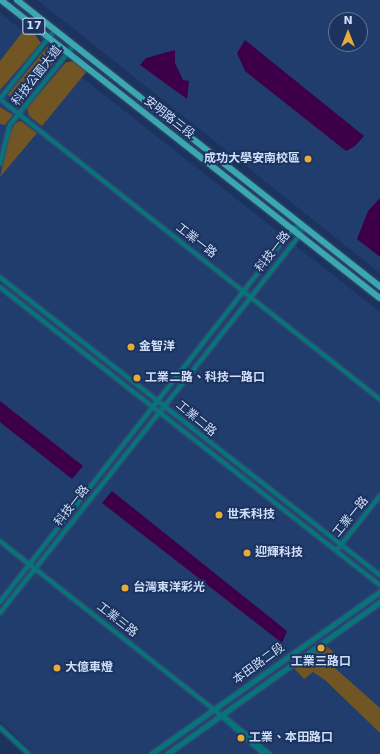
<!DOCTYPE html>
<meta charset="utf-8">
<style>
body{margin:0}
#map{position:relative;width:380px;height:754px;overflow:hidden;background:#1b335e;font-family:"DejaVu Sans","Noto Sans TC",sans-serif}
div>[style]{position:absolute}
.built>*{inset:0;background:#213d6e}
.green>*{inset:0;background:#715623}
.water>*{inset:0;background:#3d0048}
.roads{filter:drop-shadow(0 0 1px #384f77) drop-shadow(0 0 1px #384f77)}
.minor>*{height:3.5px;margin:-1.75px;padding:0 1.75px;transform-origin:1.75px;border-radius:1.75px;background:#077479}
.tertiary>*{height:4.5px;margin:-2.25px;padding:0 2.25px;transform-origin:2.25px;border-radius:2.25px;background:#077479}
.primary>*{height:6px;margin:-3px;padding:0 3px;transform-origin:3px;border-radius:3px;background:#3ba7ae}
.dots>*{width:11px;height:11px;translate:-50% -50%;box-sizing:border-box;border:2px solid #1b335e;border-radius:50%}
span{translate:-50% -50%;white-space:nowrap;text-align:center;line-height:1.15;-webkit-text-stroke:4px #1b335e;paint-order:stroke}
.shield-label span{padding:1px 3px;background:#1b335e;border:1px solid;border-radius:3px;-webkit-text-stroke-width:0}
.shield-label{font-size:11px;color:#cfdffa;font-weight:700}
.street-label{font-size:12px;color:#cfdffa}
.poi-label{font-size:12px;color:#cfdffa;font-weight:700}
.right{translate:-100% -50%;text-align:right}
.left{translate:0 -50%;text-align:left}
.north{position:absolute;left:328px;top:12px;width:40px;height:40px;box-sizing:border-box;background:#1b335e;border:1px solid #63789c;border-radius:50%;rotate:0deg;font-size:11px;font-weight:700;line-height:16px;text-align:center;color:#cfdffa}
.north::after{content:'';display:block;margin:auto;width:14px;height:18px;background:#e6ac36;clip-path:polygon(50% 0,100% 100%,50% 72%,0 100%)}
</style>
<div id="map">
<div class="built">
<div style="clip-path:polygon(evenodd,37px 0,380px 0,380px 273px,59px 17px,37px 0,336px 20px,360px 20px,360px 44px,336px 44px,336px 20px)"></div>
<div style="clip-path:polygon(0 13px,380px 312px,380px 754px,34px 754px,0 721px)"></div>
</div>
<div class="green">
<div style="clip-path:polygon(28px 25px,41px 43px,0 90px,0 61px)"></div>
<div style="clip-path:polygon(48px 46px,59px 55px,22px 104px,12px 102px,8px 94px)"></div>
<div style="clip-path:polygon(74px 61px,87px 71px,42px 126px,29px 116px,27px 108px,66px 62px)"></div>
<div style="clip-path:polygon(0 107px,13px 115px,5px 125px,0 124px)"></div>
<div style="clip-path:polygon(21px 121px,37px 133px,0 177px,10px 133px,15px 123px)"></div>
<div style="clip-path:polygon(325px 645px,336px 654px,327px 661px,380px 708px,380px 733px,325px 680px,313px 672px,304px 679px,293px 667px)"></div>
</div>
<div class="water">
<div style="clip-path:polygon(245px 40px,364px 136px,355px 146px,346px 151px,245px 71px,237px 53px)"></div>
<div style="clip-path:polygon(175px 50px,175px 63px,183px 80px,189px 81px,187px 99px,140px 65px,146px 58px)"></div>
<div style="clip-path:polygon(380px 198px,380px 257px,357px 239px,368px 211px)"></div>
<div style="clip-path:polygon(0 401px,83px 466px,72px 479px,0 422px)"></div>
<div style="clip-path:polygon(112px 491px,287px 631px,282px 643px,102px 503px)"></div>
</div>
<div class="roads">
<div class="minor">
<div style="left:0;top:99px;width:484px;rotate:38.3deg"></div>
<div style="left:0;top:99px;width:88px;rotate:-51.4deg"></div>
<div style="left:0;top:164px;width:40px;rotate:-75.6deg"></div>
<div style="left:10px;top:125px;width:102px;rotate:-51.3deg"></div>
<div style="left:0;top:277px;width:483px;rotate:38.1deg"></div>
<div style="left:0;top:287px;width:483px;rotate:38.1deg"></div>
<div style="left:0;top:541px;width:281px;rotate:38.2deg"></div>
<div style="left:221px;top:715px;width:58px;rotate:42.2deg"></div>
<div style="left:337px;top:550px;width:69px;rotate:-51.5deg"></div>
<div style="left:0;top:602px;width:474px;rotate:-51.9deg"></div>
<div style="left:292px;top:229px;width:11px;rotate:-22deg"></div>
<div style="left:0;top:613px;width:404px;rotate:-51.5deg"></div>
<div style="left:251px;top:297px;width:79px;rotate:-51.7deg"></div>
<div style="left:300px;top:235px;width:10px;rotate:-79deg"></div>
<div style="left:224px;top:716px;width:60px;rotate:39.6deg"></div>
<div style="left:0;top:727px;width:40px;rotate:43deg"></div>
</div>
<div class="tertiary">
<div style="left:151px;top:754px;width:281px;rotate:-35.3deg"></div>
<div style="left:167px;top:754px;width:262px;rotate:-35.5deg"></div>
</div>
<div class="primary">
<div style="left:1px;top:0;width:482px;rotate:38.2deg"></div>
<div style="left:17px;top:0;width:463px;rotate:38.3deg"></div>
</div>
</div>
<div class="dots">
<div style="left:308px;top:159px;background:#e6ac36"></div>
<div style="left:131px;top:347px;background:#e6ac36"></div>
<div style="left:137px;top:378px;background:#e6ac36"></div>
<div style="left:219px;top:515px;background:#e6ac36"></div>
<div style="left:247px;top:553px;background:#e6ac36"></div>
<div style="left:125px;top:588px;background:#e6ac36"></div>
<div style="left:321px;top:648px;background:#e6ac36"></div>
<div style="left:57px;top:668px;background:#e6ac36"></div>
<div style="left:241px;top:738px;background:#e6ac36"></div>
</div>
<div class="shield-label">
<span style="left:34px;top:26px">17</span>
</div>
<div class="street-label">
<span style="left:37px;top:76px;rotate:-52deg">科技公園大道</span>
<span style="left:169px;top:118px;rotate:38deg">安明路三段</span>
<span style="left:196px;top:241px;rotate:38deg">工業一路</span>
<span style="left:273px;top:252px;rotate:-52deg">科技一路</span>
<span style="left:196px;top:419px;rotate:40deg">工業二路</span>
<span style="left:72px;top:506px;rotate:-52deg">科技一路</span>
<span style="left:351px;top:517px;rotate:-51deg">工業一路</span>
<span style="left:117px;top:620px;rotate:38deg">工業三路</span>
<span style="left:259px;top:664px;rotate:-36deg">本田路二段</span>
</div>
<div class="poi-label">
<span class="right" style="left:300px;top:159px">成功大學安南校區</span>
<span class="left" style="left:139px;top:347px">金智洋</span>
<span class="left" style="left:145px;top:378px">工業二路、科技一路口</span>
<span class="left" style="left:227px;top:515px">世禾科技</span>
<span class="left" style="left:255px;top:553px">迎輝科技</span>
<span class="left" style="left:133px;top:588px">台灣東洋彩光</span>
<span style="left:321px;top:662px">工業三路口</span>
<span class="left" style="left:65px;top:668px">大億車燈</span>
<span class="left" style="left:249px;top:738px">工業、本田路口</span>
</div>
<div class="north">N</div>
</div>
